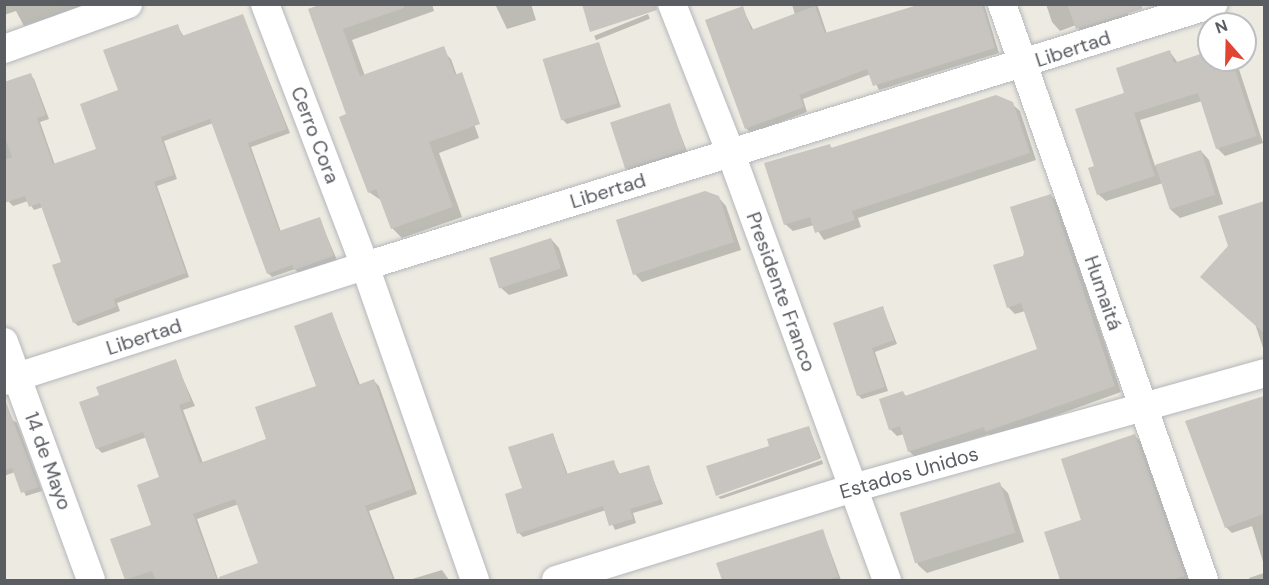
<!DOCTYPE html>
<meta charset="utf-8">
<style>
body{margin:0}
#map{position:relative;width:1269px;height:585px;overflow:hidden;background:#eceae1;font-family:"DM Sans",sans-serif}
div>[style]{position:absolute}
.shadow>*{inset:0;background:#0003;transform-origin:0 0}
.building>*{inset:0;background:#c8c4bf;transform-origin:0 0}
.roads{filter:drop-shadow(0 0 2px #b4b7bb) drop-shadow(0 0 2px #b4b7bb)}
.minor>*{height:28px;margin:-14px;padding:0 14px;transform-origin:14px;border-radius:14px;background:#fff}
span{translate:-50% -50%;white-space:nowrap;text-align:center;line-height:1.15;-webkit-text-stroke:5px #fff;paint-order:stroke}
.street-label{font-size:20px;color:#5a5d62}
.frame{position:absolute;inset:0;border:6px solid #5a5d62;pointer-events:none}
.north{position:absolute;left:1197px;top:12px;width:60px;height:60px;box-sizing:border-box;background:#fff;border:2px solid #bdbec0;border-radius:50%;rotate:340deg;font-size:16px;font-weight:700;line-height:24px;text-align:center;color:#5a5d62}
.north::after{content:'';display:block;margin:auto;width:21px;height:27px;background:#e14532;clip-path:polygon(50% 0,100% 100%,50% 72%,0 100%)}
</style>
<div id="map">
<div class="shadow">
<div style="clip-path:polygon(4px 4px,84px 4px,85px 6px,24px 26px,16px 11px,4px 15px)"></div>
<div style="clip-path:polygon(325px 4px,432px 4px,434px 11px,352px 40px,365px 76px,441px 49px,451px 59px,479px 138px,439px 153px,462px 217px,402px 238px,392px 228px,382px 201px,369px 192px)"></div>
<div style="clip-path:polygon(495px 4px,531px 4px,536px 20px,507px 29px)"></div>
<div style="clip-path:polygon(792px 4px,817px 4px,827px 34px,926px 4px,984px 4px,999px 53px,879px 90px,871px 74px,803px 99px,807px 112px,751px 133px,746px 128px,742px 8px,754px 31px,795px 15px)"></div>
<div style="clip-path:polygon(1046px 4px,1140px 4px,1127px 9px,1131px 23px,1085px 37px,1076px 25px,1060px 31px,1052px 22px)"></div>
<div style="left:648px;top:14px;width:5px;height:58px;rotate:68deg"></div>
<div style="clip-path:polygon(243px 16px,290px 133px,251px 147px,281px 232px,319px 218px,337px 260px,299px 274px,295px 269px,272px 277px,268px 273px,213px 123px,164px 141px,177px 179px,157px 186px,189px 277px,117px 303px,120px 311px,78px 326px,74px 322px,63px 263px,43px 207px,34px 210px,28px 201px,13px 206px,9px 202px,4px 186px,4px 84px,30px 75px,34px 79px,49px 119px,40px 122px,55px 165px,98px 150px,120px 91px,177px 25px,184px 37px)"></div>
<div style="clip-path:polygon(599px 44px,621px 107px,567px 124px,563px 120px)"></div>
<div style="clip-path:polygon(1170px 52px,1178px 63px,1209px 53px,1209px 60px,1236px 60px,1263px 143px,1225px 156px,1217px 148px,1202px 101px,1140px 120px,1155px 166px,1201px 151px,1209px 160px,1223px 204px,1180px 218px,1171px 210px,1163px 183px,1106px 201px,1098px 194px,1096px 167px,1126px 94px)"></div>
<div style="clip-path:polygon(1012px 104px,1020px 111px,1036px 160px,858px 218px,861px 227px,824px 240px,814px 225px,793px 231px,785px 224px,830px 146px,833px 149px)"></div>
<div style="clip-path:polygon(669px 105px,688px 154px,630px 172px,626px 168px)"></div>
<div style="clip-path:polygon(1051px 196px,1058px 202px,1121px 392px,993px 438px,989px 434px,916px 458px,909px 451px,904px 434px,897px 436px,890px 429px,903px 393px,907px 397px,1039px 350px,1025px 311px,1015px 314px,1008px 307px,1024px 257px)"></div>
<div style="clip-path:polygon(718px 197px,726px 206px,741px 250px,642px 282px,635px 274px)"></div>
<div style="clip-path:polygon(1264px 202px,1264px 351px,1220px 217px)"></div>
<div style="clip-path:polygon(551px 239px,559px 248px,568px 276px,509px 295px,500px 287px)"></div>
<div style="clip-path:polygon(883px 308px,897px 344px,875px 352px,888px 391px,862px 399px,858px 395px)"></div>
<div style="clip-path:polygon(evenodd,332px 314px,360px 385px,374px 381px,379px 386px,417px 494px,369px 511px,395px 580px,128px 580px,112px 540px,153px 526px,161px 478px,147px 437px,102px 453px,97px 448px,175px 361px,195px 406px,183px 410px,203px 463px,268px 440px,317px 387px,332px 314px,239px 504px,260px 564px,218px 579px,197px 519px,239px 504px)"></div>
<div style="clip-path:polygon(1264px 397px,1264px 565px,1252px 526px,1232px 533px,1226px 527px,1187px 422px)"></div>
<div style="clip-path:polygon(4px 414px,17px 423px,42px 491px,26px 496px,15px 472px,4px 476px)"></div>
<div style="clip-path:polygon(809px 428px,821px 458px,717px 494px,771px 447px)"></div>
<div style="clip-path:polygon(553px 434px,568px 475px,613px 461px,620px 475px,648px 466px,663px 504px,633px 513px,636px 523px,615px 530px,606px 510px,523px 537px,519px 533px,524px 489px)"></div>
<div style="clip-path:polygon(1135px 436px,1144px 445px,1191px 580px,1061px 580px,1046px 533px,1083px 521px)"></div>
<div style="clip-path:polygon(822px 460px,823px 464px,721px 499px,718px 497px)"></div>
<div style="clip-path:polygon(999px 484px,1008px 493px,1024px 542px,927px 573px,918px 565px,903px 517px)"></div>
<div style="clip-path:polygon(823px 531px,841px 580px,723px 580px,718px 564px)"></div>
<div style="clip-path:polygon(442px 570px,449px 580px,409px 580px)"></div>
<div style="clip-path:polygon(1264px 573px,1264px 580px,1250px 580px,1249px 578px)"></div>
</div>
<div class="building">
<div style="clip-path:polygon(322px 4px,404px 4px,404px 8px,343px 29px,360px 76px,444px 46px,455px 75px,462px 72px,480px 124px,429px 142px,453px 207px,391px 229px,376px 189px,368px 193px,339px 117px,346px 114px,308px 9px)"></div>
<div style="clip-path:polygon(582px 4px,656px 4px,657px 10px,590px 32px)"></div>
<div style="clip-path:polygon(921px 4px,982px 4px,995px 48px,873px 86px,867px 69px,799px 95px,804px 107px,745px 129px,705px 20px,743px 6px,751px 30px,815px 6px,825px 33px)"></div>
<div style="clip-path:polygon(1067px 4px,1142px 4px,1142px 9px,1076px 29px)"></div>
<div style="clip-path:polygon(243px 14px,287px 129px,248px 143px,279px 231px,320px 217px,334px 256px,294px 270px,292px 265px,267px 274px,210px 119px,161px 137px,174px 175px,154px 182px,186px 273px,114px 299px,116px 307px,73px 323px,52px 265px,61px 262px,40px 203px,29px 207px,25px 196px,4px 203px,4px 160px,12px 157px,4px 136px,4px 82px,31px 73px,46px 115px,37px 118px,53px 164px,96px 149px,80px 104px,118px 90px,103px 50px,178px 24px,182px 36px)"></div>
<div style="left:599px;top:42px;width:64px;height:59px;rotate:73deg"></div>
<div style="clip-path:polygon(1170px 50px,1174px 63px,1209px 51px,1209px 60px,1232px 60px,1257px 136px,1216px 149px,1198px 93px,1134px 113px,1155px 176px,1097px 195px,1088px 168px,1094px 166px,1075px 109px,1124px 93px,1116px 68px)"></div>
<div style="clip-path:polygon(996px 95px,1013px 102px,1030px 153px,852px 211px,855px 220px,815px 233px,810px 217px,784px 225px,764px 163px,830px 144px,831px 148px)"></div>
<div style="left:670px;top:103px;width:49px;height:63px;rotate:72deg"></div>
<div style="left:1201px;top:150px;width:47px;height:48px;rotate:72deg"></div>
<div style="clip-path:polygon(705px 191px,719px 196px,734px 242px,633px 275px,616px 220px)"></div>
<div style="clip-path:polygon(1051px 194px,1115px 386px,985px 432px,984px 427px,908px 452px,900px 426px,889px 430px,879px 399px,903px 391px,905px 396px,1037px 349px,1021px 303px,1007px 308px,993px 265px,1023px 256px,1024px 252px,1010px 207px)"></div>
<div style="clip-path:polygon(1264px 201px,1264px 333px,1200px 277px,1228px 246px,1218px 216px)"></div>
<div style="left:551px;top:238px;width:32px;height:65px;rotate:72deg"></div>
<div style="clip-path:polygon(883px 306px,894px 340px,872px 348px,885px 387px,857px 396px,833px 323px)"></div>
<div style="clip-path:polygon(332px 312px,358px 385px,374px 379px,413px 489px,365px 506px,393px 580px,219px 580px,219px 577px,258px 563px,235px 499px,193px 514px,217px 580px,156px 580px,152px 571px,125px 580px,110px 539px,151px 525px,137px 485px,159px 477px,143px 432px,96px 449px,79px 402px,99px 395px,96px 387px,176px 359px,191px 401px,179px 405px,200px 463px,266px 439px,255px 407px,316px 386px,294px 326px)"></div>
<div style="clip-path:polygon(1264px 396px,1264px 514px,1225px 528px,1185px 421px)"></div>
<div style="clip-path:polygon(4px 397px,39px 487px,21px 493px,12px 468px,4px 471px)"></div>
<div style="clip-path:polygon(809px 426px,820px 459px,716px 496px,706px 466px,769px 446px,767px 439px)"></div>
<div style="clip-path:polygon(553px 433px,566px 474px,614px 460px,618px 474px,649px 465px,660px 500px,630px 509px,633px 519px,609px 526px,603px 506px,517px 534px,505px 494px,522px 488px,508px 447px)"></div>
<div style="clip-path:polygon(1135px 434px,1185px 576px,1171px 580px,1060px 580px,1044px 532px,1081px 520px,1061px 459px)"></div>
<div style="left:1000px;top:482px;width:53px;height:105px;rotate:73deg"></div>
<div style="clip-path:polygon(823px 529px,838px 577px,826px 580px,722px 580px,716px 563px)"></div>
</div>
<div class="roads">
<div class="minor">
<div style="left:265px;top:4px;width:280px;rotate:69.1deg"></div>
<div style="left:365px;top:266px;width:333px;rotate:70.7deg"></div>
<div style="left:672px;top:4px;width:161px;rotate:68.5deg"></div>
<div style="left:731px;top:154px;width:454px;rotate:69.9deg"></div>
<div style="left:1002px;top:4px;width:610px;rotate:70.67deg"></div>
<div style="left:4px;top:49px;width:132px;rotate:-19.9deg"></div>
<div style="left:4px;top:342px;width:253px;rotate:69.9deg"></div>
<div style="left:4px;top:381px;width:379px;rotate:-17.7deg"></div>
<div style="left:365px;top:266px;width:888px;rotate:-17.17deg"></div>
<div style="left:556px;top:580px;width:311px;rotate:-17.2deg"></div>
<div style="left:853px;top:488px;width:427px;rotate:-15.6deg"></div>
</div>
</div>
<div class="street-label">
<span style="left:1073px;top:49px;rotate:-18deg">Libertad</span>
<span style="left:315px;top:135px;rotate:69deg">Cerro Cora</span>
<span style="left:608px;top:191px;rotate:-17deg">Libertad</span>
<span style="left:781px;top:292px;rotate:70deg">Presidente Franco</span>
<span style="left:1103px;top:293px;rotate:71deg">Humaitá</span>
<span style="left:144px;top:337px;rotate:-18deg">Libertad</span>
<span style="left:48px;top:461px;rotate:70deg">14 de Mayo</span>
<span style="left:909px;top:473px;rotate:-16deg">Estados Unidos</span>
</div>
<div class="frame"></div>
<div class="north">N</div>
</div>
